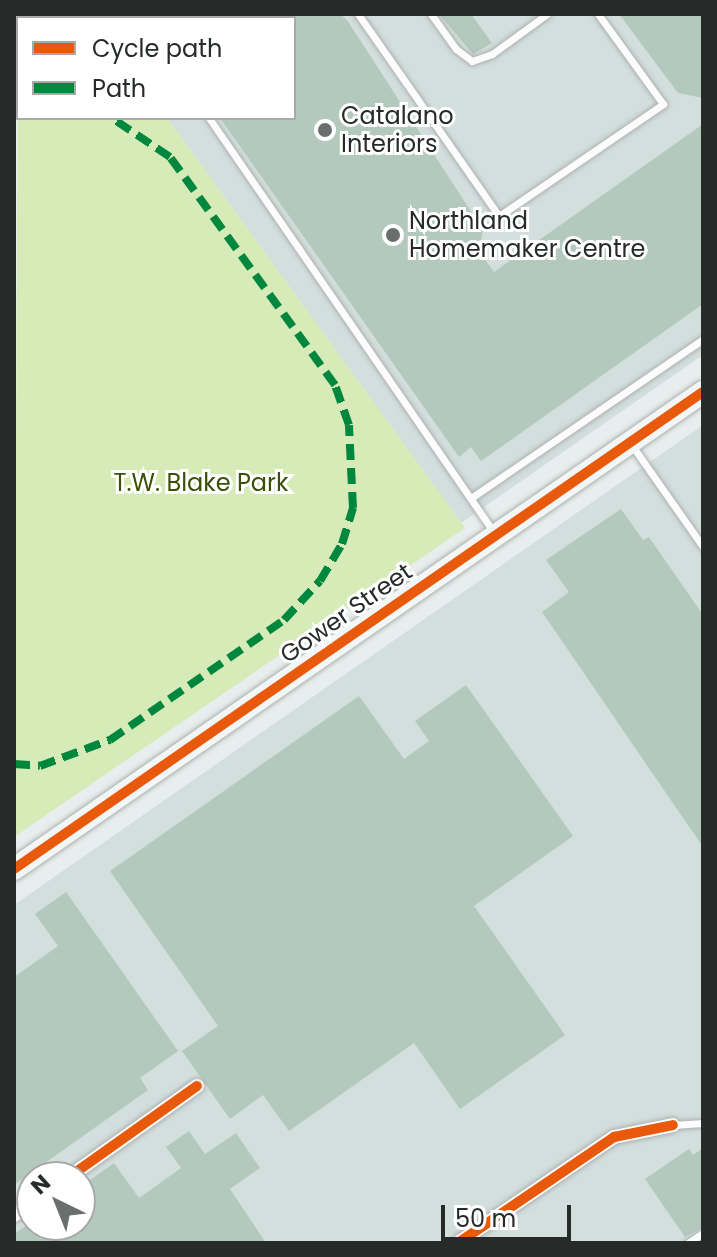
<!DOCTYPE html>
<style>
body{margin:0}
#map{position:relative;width:717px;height:1257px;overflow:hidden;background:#e8eeed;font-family:Poppins,sans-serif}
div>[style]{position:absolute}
.built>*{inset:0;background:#d3dfdd}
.green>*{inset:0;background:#d7ebb9}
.building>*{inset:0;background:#b3c9bd}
.roads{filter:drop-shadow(0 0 2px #adb1b0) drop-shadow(0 0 2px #adb1b0)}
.lane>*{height:7px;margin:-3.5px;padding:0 3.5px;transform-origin:3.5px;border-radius:3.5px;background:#fcfcfc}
.street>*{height:14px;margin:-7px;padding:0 7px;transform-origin:7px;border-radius:7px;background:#fcfcfc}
.secondary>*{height:22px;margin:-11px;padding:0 11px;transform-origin:11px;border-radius:11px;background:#f2f6f7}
.quiet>*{height:8px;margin-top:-4px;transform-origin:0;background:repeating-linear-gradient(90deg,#00873e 0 16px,transparent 0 24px)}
.cycleway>*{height:10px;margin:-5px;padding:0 5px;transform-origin:5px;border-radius:5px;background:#e8590c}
.dots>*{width:22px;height:22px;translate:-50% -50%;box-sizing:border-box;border:4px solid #fff;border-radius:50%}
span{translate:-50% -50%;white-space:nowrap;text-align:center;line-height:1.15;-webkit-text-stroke:6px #fff;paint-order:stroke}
.poi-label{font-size:24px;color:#262a29}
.left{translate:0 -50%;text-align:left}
.park-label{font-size:24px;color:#3c4f07}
.street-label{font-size:24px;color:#262a29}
.frame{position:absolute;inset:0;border:16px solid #262a29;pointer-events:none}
.legend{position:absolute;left:16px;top:16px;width:280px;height:104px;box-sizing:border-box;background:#fff;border:2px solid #a8aaa9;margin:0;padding:10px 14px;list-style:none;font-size:24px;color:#262a29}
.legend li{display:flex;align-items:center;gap:16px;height:40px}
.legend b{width:40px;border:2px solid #a8aaa9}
.north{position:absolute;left:16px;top:1161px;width:80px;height:80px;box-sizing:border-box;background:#fff;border:2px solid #a8aaa9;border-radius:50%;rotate:317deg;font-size:22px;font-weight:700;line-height:32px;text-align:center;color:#262a29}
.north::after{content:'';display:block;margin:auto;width:28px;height:36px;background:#6a6f6e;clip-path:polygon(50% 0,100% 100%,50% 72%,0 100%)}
.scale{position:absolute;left:441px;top:1205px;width:130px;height:36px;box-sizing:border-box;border:4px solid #262a29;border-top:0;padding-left:10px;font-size:24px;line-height:28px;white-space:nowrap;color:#262a29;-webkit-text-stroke:6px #fff;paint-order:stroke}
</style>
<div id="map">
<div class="built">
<div style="clip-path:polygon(92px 14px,703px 14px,703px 355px,461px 523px,167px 118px,294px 118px,294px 18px)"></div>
<div style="clip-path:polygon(evenodd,703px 425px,703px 1243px,14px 1243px,14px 905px,703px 425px,32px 1177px,80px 1177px,80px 1225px,32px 1225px,32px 1177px)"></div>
</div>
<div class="green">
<div style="clip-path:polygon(18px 40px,18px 118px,167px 118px,465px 528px,14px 837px)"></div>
</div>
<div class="building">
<div style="clip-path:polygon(294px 14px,340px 14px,347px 20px,483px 230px,479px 251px,494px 272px,703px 124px,703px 304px,481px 461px,471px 447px,459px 457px,220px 118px,294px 118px)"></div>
<div style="clip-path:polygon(439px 14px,471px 14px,492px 43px,473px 54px)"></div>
<div style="clip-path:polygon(619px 14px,703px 14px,703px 98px,678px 93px)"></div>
<div style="clip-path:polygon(621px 509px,643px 540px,649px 537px,703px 615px,703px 847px,542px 612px,569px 592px,546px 560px)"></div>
<div style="clip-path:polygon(466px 685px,573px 836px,474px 906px,565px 1035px,460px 1109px,414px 1043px,289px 1131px,263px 1095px,230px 1119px,182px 1051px,218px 1026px,110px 871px,359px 696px,404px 759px,429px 741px,415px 721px)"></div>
<div style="clip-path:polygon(66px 892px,178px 1051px,140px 1078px,148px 1090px,14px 1185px,14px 977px,58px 946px,35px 914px)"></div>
<div style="clip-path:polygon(189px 1131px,205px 1154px,236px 1133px,260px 1168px,230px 1189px,266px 1243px,14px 1243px,14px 1234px,27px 1225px,80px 1225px,80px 1187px,114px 1163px,139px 1198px,181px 1168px,166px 1147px)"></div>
<div style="clip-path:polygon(703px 1148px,703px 1227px,685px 1237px,645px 1179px,689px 1149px,693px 1155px)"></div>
</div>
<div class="roads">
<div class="lane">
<div style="left:358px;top:14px;width:246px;rotate:55.1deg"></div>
<div style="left:499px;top:216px;width:199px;rotate:-34.3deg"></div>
<div style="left:663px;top:104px;width:111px;rotate:-125.8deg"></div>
<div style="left:431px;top:14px;width:43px;rotate:54.5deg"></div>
<div style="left:456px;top:49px;width:20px;rotate:37deg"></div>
<div style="left:472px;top:61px;width:21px;rotate:-19deg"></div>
<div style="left:492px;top:54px;width:68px;rotate:-36deg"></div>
<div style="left:143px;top:18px;width:7px;rotate:-34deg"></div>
<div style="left:209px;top:118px;width:501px;rotate:55.49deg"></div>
<div style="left:631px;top:444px;width:126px;rotate:55deg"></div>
<div style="left:471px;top:498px;width:281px;rotate:-34.4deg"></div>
<div style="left:673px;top:1125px;width:30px;rotate:-4deg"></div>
<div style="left:688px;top:1243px;width:18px;rotate:-34deg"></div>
</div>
<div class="street">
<div style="left:69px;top:1177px;width:157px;rotate:-35.4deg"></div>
<div style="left:14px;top:1215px;width:22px;rotate:-34deg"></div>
<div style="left:458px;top:1243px;width:189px;rotate:-34.2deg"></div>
<div style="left:614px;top:1137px;width:60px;rotate:-11.5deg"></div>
</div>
<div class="secondary">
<div style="left:14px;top:869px;width:838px;rotate:-34.7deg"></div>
</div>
</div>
<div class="quiet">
<div style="left:74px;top:14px;width:4px;rotate:76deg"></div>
<div style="left:14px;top:98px;width:4px"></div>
<div style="left:14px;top:764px;width:26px;rotate:4deg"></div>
<div style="left:40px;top:766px;width:75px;rotate:-20.4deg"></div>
<div style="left:110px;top:740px;width:211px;rotate:-34.6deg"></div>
<div style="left:284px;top:620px;width:53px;rotate:-47.3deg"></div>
<div style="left:320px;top:581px;width:43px;rotate:-59.3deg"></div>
<div style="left:342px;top:544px;width:38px;rotate:-73deg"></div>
<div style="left:353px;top:508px;width:83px;rotate:-92.8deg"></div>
<div style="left:349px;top:425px;width:42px;rotate:-109.3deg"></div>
<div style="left:335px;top:385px;width:281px;rotate:-125.9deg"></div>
<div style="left:170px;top:157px;width:70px;rotate:-146.1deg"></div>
</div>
<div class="cycleway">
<div style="left:14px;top:869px;width:838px;rotate:-34.7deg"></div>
<div style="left:69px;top:1177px;width:157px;rotate:-35.4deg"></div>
<div style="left:458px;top:1243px;width:189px;rotate:-34.2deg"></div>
<div style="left:614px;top:1137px;width:60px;rotate:-11.5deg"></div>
</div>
<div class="dots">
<div style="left:325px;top:130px;background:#6a6f6e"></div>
<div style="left:393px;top:235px;background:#6a6f6e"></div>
</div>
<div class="poi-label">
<span class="left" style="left:341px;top:130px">Catalano<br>Interiors</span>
<span class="left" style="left:409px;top:235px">Northland<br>Homemaker Centre</span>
</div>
<div class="park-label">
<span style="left:201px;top:483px">T.W. Blake Park</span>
</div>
<div class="street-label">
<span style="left:346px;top:613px;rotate:-35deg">Gower Street</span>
</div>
<div class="frame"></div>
<ul class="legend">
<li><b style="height:10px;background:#e8590c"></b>Cycle path</li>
<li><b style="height:10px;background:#00873e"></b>Path</li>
</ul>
<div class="north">N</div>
<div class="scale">50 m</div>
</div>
